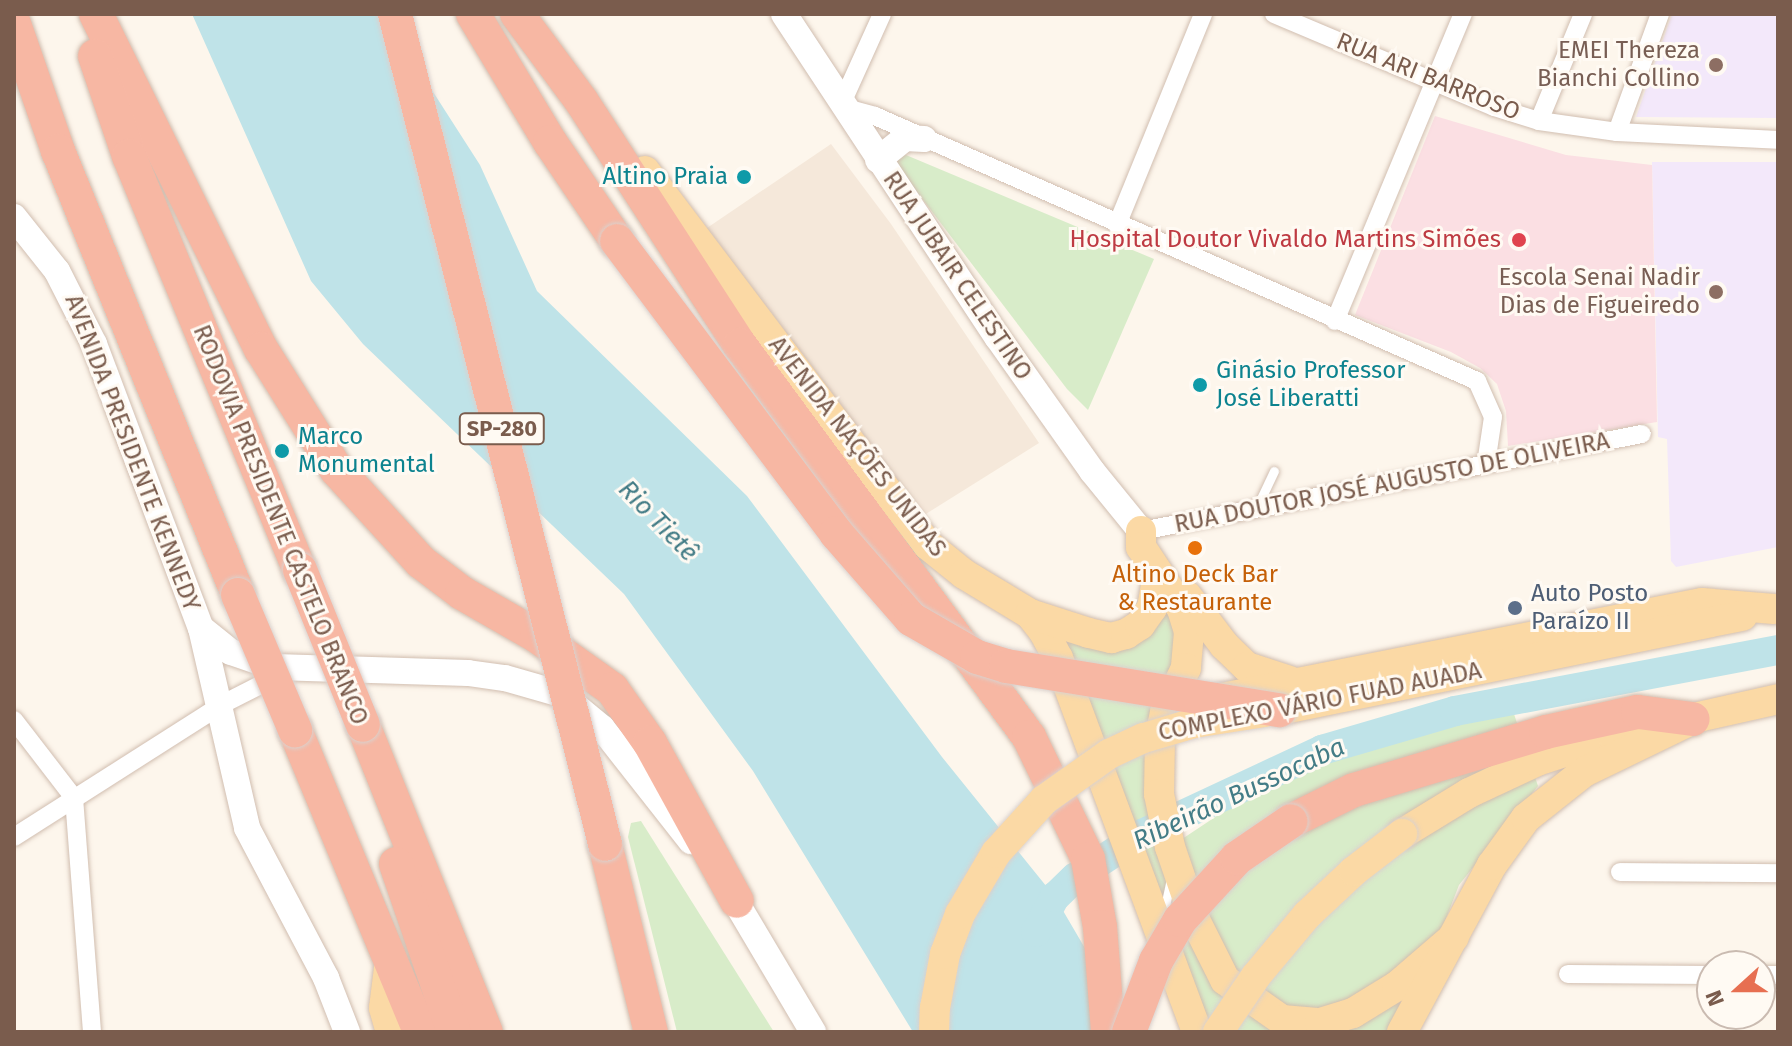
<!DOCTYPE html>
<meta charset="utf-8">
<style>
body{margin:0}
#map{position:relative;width:1792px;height:1046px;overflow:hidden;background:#fdf6ec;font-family:"Fira Sans",sans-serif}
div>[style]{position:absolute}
.residential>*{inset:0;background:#f5e8da}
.education>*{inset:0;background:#f3e8fa}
.medical>*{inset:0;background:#fbdfe3}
.green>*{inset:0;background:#d8ecc9}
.water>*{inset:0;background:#bfe3e8}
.river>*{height:30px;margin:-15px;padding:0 15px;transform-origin:15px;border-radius:15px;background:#bfe3e8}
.roads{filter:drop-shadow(0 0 2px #d1beb0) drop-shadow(0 0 2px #d1beb0)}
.lane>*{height:9px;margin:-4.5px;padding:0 4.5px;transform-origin:4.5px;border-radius:4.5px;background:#fff}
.street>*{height:18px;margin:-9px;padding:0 9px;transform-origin:9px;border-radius:9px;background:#fff}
.secondary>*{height:26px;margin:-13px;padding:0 13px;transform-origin:13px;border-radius:13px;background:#fff}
.primary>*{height:30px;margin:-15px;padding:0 15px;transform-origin:15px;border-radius:15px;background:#fbd9a5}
.highway>*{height:34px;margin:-17px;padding:0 17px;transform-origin:17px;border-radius:17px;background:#f7b7a3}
.bridges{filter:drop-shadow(0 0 2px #dad1cd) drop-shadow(0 0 2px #dad1cd)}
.primary-bridge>*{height:30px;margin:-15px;padding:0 15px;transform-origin:15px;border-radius:15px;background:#fbd9a5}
.highway-bridge>*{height:34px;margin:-17px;padding:0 17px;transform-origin:17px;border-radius:17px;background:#f7b7a3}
.dots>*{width:22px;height:22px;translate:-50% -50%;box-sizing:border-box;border:4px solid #fffaf3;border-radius:50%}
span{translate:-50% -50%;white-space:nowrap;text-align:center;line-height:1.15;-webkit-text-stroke:6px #fffaf3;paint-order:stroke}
.shield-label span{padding:2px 6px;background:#fffaf3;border:2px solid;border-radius:6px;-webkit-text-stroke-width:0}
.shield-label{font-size:22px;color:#7a5c4d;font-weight:700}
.education-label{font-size:24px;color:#785e54}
.right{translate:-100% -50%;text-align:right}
.street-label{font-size:24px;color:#7a5c4d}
.culture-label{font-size:24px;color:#0d838f}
.left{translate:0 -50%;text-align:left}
.health-label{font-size:24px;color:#be3a42}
.food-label{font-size:24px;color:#c56008}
.service-label{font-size:24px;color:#4e5e75}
.water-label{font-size:26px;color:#437c86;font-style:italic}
.frame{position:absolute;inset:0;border:16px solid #7a5c4d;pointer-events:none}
.north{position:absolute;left:1696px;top:950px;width:80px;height:80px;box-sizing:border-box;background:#fffaf3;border:2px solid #cabbb1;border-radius:50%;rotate:249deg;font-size:22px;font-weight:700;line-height:32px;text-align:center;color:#7a5c4d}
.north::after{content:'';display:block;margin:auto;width:28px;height:36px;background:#e76f51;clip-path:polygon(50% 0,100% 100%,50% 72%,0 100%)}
</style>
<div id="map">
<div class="residential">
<div style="clip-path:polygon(831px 144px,891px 224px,1039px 443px,921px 517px,704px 230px)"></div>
</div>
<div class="education">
<div style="clip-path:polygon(1672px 14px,1778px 14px,1778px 118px,1636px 117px)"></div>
<div style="clip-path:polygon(1652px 162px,1778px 162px,1778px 547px,1676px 567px,1671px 561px,1667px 439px,1658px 437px)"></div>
</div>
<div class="medical">
<div style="clip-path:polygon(1435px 116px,1566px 155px,1652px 165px,1657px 422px,1508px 446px,1506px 411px,1497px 384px,1480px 368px,1451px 352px,1355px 315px)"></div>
</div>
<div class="green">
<div style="clip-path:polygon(906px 155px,1154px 259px,1088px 410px,1067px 389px,892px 159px)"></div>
<div style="clip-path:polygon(1157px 595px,1189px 632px,1165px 712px,1170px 847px,1268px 782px,1396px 734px,1512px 708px,1538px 786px,1459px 885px,1402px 1032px,1197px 1032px,1044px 632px,1111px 638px)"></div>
<div style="clip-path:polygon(641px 821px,774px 1032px,677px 1032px,628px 837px,631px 823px)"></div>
</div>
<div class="water">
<div style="clip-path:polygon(192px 14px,383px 14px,480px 165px,537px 291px,747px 496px,942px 757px,1055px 897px,1134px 1032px,913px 1032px,753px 771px,624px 594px,363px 344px,311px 281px)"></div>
</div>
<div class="river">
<div style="left:1036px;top:932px;width:40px;rotate:-62deg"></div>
<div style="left:1055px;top:897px;width:28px;rotate:-44deg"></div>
<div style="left:1075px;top:878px;width:80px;rotate:-33.3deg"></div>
<div style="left:1142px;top:834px;width:199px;rotate:-25deg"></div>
<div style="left:1322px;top:750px;width:139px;rotate:-16.3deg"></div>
<div style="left:1455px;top:711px;width:329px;rotate:-10.7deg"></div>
</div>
<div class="roads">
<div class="lane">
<div style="left:1256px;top:509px;width:42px;rotate:-64.7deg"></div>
<div style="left:1163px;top:916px;width:38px;rotate:-78deg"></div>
</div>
<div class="street">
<div style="left:1274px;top:14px;width:239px;rotate:22.9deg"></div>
<div style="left:1494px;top:107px;width:47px;rotate:17.3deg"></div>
<div style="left:1539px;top:121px;width:79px;rotate:8deg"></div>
<div style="left:1617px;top:132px;width:161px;rotate:2.8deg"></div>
<div style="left:841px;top:105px;width:100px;rotate:-65.7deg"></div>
<div style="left:845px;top:111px;width:8px;rotate:-7deg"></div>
<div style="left:853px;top:110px;width:23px;rotate:15deg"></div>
<div style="left:875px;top:116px;width:658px;rotate:23.76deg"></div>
<div style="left:1477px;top:381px;width:39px;rotate:66deg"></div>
<div style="left:1493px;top:417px;width:48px;rotate:98.5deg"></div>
<div style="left:1539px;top:121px;width:116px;rotate:-67.6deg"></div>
<div style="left:1617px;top:132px;width:126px;rotate:-70deg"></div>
<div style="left:1117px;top:225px;width:228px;rotate:-67.8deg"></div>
<div style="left:1335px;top:321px;width:333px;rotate:-67.4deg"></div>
<div style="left:1141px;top:531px;width:510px;rotate:-10.96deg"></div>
<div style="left:14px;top:720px;width:98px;rotate:52.4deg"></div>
<div style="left:74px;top:798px;width:235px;rotate:85.6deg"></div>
<div style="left:14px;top:837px;width:246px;rotate:-32.5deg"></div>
<div style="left:221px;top:705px;width:64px;rotate:-27deg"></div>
<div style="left:1620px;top:872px;width:158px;rotate:0.4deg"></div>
<div style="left:1568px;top:974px;width:144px;rotate:0.4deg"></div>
<div style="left:1760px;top:975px;width:18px"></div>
</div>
<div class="secondary">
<div style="left:784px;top:14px;width:388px;rotate:56.6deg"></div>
<div style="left:998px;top:338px;width:163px;rotate:54.7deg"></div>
<div style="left:1092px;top:471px;width:77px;rotate:50.8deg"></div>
<div style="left:878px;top:160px;width:35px;rotate:-39deg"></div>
<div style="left:905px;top:138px;width:19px;rotate:3deg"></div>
<div style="left:14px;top:217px;width:69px;rotate:51.5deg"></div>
<div style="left:57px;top:271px;width:82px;rotate:63.1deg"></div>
<div style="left:94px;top:344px;width:303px;rotate:69.4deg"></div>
<div style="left:201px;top:628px;width:205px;rotate:77deg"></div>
<div style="left:247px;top:828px;width:170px;rotate:62.2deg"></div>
<div style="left:326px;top:978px;width:58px;rotate:68.7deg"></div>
<div style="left:201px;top:628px;width:38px;rotate:39deg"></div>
<div style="left:231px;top:652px;width:46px;rotate:18.8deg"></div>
<div style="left:275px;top:667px;width:193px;rotate:1.8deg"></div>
<div style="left:468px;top:673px;width:37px;rotate:8deg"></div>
<div style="left:505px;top:678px;width:58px;rotate:15.9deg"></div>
<div style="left:561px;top:694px;width:53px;rotate:39.7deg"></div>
<div style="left:602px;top:728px;width:144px;rotate:51.8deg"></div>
<div style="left:727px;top:887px;width:169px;rotate:59.3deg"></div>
</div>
<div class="primary">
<div style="left:645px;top:171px;width:469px;rotate:52.9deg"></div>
<div style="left:928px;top:545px;width:46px;rotate:38.9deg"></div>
<div style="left:964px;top:574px;width:77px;rotate:31.2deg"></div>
<div style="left:1030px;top:614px;width:23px;rotate:52deg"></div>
<div style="left:1044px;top:632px;width:30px;rotate:62deg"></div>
<div style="left:1058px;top:658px;width:399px;rotate:69.6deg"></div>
<div style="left:1141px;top:531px;width:16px;rotate:90deg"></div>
<div style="left:1141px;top:547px;width:74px;rotate:56.5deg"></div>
<div style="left:1182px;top:609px;width:24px;rotate:73deg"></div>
<div style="left:1189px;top:632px;width:36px;rotate:95deg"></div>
<div style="left:1186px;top:668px;width:49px;rotate:115.5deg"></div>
<div style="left:1165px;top:712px;width:25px;rotate:101deg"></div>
<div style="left:1160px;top:737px;width:57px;rotate:91deg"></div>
<div style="left:1159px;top:794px;width:54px;rotate:78.3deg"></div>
<div style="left:1170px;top:847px;width:77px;rotate:71.1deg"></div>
<div style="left:1195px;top:920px;width:67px;rotate:63.4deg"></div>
<div style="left:1225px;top:980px;width:70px;rotate:35.1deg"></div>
<div style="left:1282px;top:1020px;width:38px;rotate:5deg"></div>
<div style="left:1320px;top:1023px;width:34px;rotate:-17deg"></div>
<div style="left:1353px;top:1013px;width:52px;rotate:-31.5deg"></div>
<div style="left:1397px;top:986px;width:75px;rotate:-40.7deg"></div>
<div style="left:1187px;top:596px;width:61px;rotate:52.9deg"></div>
<div style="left:1224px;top:645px;width:32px;rotate:44deg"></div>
<div style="left:1247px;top:667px;width:45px;rotate:18deg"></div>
<div style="left:1030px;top:614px;width:62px;rotate:17.9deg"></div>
<div style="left:1089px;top:633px;width:23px;rotate:13deg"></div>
<div style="left:1111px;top:638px;width:16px;rotate:-15deg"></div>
<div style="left:1126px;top:634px;width:17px;rotate:-33deg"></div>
<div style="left:1140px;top:625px;width:21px;rotate:-55deg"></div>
<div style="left:1152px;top:608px;width:35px;rotate:-80deg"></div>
<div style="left:1222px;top:698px;width:489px;rotate:-11.2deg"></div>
<div style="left:1702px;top:603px;width:72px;rotate:4.8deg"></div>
<div style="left:1279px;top:710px;width:473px;rotate:-11.5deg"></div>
<div style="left:1402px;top:834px;width:79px;rotate:-31.5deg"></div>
<div style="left:1469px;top:793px;width:75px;rotate:-25.2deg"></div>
<div style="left:1537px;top:761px;width:80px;rotate:-18.2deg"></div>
<div style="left:1613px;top:736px;width:169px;rotate:-12.6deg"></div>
<div style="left:390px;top:960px;width:48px;rotate:97.1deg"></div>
<div style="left:384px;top:1008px;width:25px;rotate:74deg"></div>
<div style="left:1402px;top:1032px;width:190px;rotate:-61.7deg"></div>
<div style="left:1492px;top:865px;width:58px;rotate:-54.1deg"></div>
<div style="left:1526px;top:818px;width:74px;rotate:-38.4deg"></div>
<div style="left:1584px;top:772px;width:121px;rotate:-25.9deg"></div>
</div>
<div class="highway">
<div style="left:96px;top:14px;width:373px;rotate:63.8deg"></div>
<div style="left:261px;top:349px;width:142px;rotate:58deg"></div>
<div style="left:336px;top:469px;width:126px;rotate:47.6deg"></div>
<div style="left:421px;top:562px;width:51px;rotate:37.1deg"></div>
<div style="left:462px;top:593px;width:86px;rotate:29.8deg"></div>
<div style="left:537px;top:636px;width:92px;rotate:35.2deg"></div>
<div style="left:612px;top:689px;width:66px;rotate:54.9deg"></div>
<div style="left:650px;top:743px;width:180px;rotate:61.2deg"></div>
<div style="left:473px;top:14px;width:149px;rotate:59deg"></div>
<div style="left:550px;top:142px;width:120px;rotate:55.9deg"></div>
<div style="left:517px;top:14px;width:109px;rotate:53.5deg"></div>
<div style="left:582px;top:102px;width:290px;rotate:57deg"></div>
<div style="left:740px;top:345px;width:487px;rotate:53.6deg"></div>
<div style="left:1029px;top:737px;width:136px;rotate:64.2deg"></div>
<div style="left:1088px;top:859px;width:69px;rotate:80deg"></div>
<div style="left:1100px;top:927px;width:105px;rotate:85.6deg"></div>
<div style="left:14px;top:24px;width:134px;rotate:70.9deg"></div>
<div style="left:58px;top:151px;width:479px;rotate:67.9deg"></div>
<div style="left:95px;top:56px;width:106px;rotate:71.2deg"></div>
<div style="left:129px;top:156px;width:448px;rotate:67.6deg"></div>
<div style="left:363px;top:725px;width:331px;rotate:68.2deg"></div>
<div style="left:295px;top:730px;width:327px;rotate:67.5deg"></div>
<div style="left:1291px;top:821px;width:70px;rotate:-26.2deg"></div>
<div style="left:1354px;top:790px;width:201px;rotate:-16.8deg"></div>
<div style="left:1546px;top:732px;width:94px;rotate:-12.3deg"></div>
<div style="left:1638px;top:712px;width:55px;rotate:7.3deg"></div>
<div style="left:605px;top:844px;width:194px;rotate:76.3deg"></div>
<div style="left:396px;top:864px;width:178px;rotate:71deg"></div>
</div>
</div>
<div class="bridges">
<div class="primary-bridge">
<div style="left:934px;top:1032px;width:24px;rotate:-88deg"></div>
<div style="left:935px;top:1008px;width:55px;rotate:-79.5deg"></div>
<div style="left:945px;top:954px;width:43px;rotate:-69.4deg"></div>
<div style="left:960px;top:914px;width:71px;rotate:-59.5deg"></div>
<div style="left:996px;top:853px;width:72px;rotate:-47.8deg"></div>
<div style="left:1044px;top:800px;width:80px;rotate:-35.3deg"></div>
<div style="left:1109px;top:754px;width:38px;rotate:-25deg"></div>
<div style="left:1144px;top:738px;width:52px;rotate:-16.7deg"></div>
<div style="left:1194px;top:723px;width:72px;rotate:-8.8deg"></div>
<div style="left:1218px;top:1032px;width:68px;rotate:-55.8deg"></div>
<div style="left:1256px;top:976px;width:80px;rotate:-50.1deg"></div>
<div style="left:1307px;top:915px;width:64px;rotate:-43.1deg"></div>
<div style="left:1354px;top:871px;width:61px;rotate:-37.6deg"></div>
</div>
<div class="highway-bridge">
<div style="left:395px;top:14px;width:856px;rotate:75.8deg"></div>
<div style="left:617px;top:241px;width:365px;rotate:53.1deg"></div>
<div style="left:836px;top:533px;width:114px;rotate:48.9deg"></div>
<div style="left:911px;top:619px;width:76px;rotate:29.9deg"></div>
<div style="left:977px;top:657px;width:30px;rotate:17deg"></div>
<div style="left:1006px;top:666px;width:277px;rotate:9.2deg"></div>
<div style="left:300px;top:570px;width:167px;rotate:67.9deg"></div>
<div style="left:238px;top:595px;width:147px;rotate:67.1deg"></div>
<div style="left:1129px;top:1032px;width:76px;rotate:-69.2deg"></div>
<div style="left:1156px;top:961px;width:48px;rotate:-59.7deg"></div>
<div style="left:1180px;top:920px;width:84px;rotate:-47.4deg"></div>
<div style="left:1237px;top:858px;width:65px;rotate:-34.4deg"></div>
</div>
</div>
<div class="dots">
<div style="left:1716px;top:65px;background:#8d6e63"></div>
<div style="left:744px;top:177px;background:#0f9aa8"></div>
<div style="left:1519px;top:240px;background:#e0444e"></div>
<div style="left:1716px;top:292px;background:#8d6e63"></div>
<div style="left:1200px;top:385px;background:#0f9aa8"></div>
<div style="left:282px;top:451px;background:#0f9aa8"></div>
<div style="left:1195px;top:548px;background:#e8710a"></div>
<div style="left:1515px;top:608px;background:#5c6f8a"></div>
</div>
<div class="shield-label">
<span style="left:502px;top:429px">SP-280</span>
</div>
<div class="education-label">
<span class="right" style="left:1700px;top:65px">EMEI Thereza<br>Bianchi Collino</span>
<span class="right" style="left:1700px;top:292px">Escola Senai Nadir<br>Dias de Figueiredo</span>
</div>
<div class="street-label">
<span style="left:1428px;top:77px;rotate:22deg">RUA ARI BARROSO</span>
<span style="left:957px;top:276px;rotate:56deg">RUA JUBAIR CELESTINO</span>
<span style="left:857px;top:447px;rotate:52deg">AVENIDA NAÇÕES UNIDAS</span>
<span style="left:132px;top:453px;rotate:69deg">AVENIDA PRESIDENTE KENNEDY</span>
<span style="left:1392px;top:483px;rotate:-11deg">RUA DOUTOR JOSÉ AUGUSTO DE OLIVEIRA</span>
<span style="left:280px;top:525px;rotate:68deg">RODOVIA PRESIDENTE CASTELO BRANCO</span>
<span style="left:1320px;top:702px;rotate:-11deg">COMPLEXO VÁRIO FUAD AUADA</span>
</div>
<div class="culture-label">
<span class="right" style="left:728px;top:177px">Altino Praia</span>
<span class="left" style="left:1216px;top:385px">Ginásio Professor<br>José Liberatti</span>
<span class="left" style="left:298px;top:451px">Marco<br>Monumental</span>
</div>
<div class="health-label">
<span class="right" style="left:1501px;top:240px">Hospital Doutor Vivaldo Martins Simões</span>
</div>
<div class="food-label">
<span style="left:1195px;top:589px">Altino Deck Bar<br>&amp; Restaurante</span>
</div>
<div class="service-label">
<span class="left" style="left:1531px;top:608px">Auto Posto<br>Paraízo II</span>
</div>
<div class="water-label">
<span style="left:658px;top:521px;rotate:46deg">Rio Tietê</span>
<span style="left:1239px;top:794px;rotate:-25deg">Ribeirão Bussocaba</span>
</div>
<div class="frame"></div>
<div class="north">N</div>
</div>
